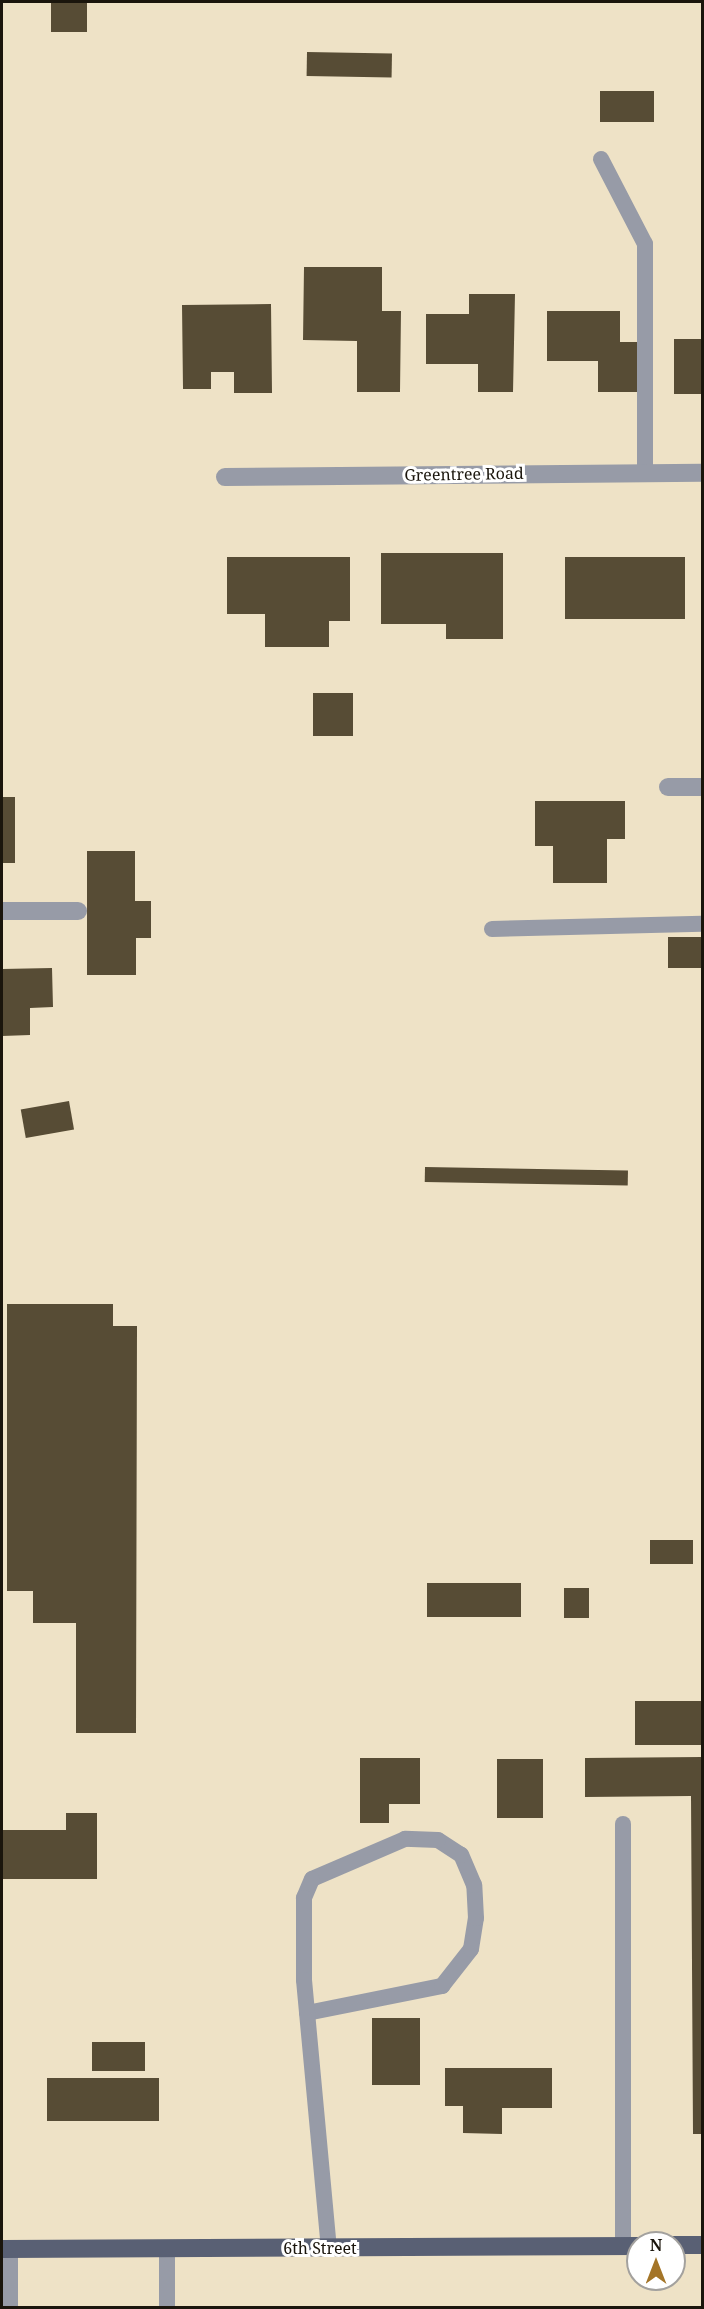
<!DOCTYPE html>
<style>
body{margin:0}
#map{position:relative;width:704px;height:2309px;overflow:hidden;background:#eee2c6;font-family:"Noto Serif",serif}
div>[style]{position:absolute}
.building>*{inset:0;background:#574c35;transform-origin:0 0}
.lane>*{height:16px;margin:-8px;padding:0 8px;transform-origin:8px;border-radius:8px;background:#979ba7}
.street>*{height:18px;margin:-9px;padding:0 9px;transform-origin:9px;border-radius:9px;background:#979ba7}
.primary>*{height:18px;margin:-9px;padding:0 9px;transform-origin:9px;border-radius:9px;background:#596074}
span{translate:-50% -50%;white-space:nowrap;text-align:center;line-height:1.15;-webkit-text-stroke:6px #fff;paint-order:stroke}
.street-label{font-size:16px;color:#1a150c}
.frame{position:absolute;inset:0;border:3px solid #1a150c;pointer-events:none}
.north{position:absolute;left:626px;top:2231px;width:60px;height:60px;box-sizing:border-box;background:#fff;border:2px solid #a3a19e;border-radius:50%;rotate:0deg;font-size:16px;font-weight:700;line-height:24px;text-align:center;color:#1a150c}
.north::after{content:'';display:block;margin:auto;width:21px;height:27px;background:#a47528;clip-path:polygon(50% 0,100% 100%,50% 72%,0 100%)}
</style>
<div id="map">
<div class="building">
<div style="left:51px;top:2px;width:36px;height:30px"></div>
<div style="left:307px;top:52px;width:85px;height:24px;rotate:1deg"></div>
<div style="left:600px;top:91px;width:54px;height:31px"></div>
<div style="clip-path:polygon(304px 267px,382px 267px,382px 311px,401px 311px,400px 392px,357px 392px,357px 341px,303px 340px)"></div>
<div style="clip-path:polygon(469px 294px,515px 294px,513px 392px,478px 392px,478px 364px,426px 364px,426px 314px,469px 314px)"></div>
<div style="clip-path:polygon(271px 304px,272px 393px,234px 393px,234px 372px,211px 372px,211px 389px,183px 389px,182px 305px)"></div>
<div style="clip-path:polygon(547px 311px,620px 311px,620px 342px,642px 342px,642px 392px,598px 392px,598px 361px,547px 361px)"></div>
<div style="left:674px;top:339px;width:28px;height:55px"></div>
<div style="clip-path:polygon(381px 553px,503px 553px,503px 639px,446px 639px,446px 624px,381px 624px)"></div>
<div style="clip-path:polygon(227px 557px,350px 557px,350px 621px,329px 621px,329px 647px,265px 647px,265px 614px,227px 614px)"></div>
<div style="left:565px;top:557px;width:120px;height:62px"></div>
<div style="left:313px;top:693px;width:40px;height:43px"></div>
<div style="left:2px;top:797px;width:13px;height:66px"></div>
<div style="clip-path:polygon(535px 801px,625px 801px,625px 839px,607px 839px,607px 883px,553px 883px,553px 846px,535px 846px)"></div>
<div style="clip-path:polygon(87px 851px,135px 851px,135px 901px,151px 901px,151px 938px,136px 938px,136px 975px,87px 975px)"></div>
<div style="left:668px;top:937px;width:34px;height:31px"></div>
<div style="clip-path:polygon(52px 968px,53px 1007px,30px 1008px,30px 1035px,2px 1036px,2px 969px)"></div>
<div style="left:69px;top:1101px;width:29px;height:49px;rotate:80deg"></div>
<div style="left:425px;top:1167px;width:203px;height:15px;rotate:1deg"></div>
<div style="clip-path:polygon(7px 1304px,113px 1304px,113px 1326px,137px 1326px,136px 1733px,76px 1733px,76px 1623px,33px 1623px,33px 1591px,7px 1591px)"></div>
<div style="left:650px;top:1540px;width:43px;height:24px"></div>
<div style="left:427px;top:1583px;width:94px;height:34px"></div>
<div style="left:564px;top:1588px;width:25px;height:30px"></div>
<div style="left:635px;top:1701px;width:67px;height:44px"></div>
<div style="clip-path:polygon(702px 1757px,702px 2134px,693px 2134px,691px 1796px,585px 1797px,585px 1758px)"></div>
<div style="clip-path:polygon(360px 1758px,420px 1758px,420px 1804px,389px 1804px,389px 1823px,360px 1823px)"></div>
<div style="left:497px;top:1759px;width:46px;height:59px"></div>
<div style="clip-path:polygon(66px 1813px,97px 1813px,97px 1879px,2px 1879px,2px 1830px,66px 1830px)"></div>
<div style="left:372px;top:2018px;width:48px;height:67px"></div>
<div style="left:92px;top:2042px;width:53px;height:29px"></div>
<div style="clip-path:polygon(445px 2068px,552px 2068px,552px 2108px,502px 2108px,502px 2134px,463px 2133px,463px 2106px,445px 2106px)"></div>
<div style="left:47px;top:2078px;width:112px;height:43px"></div>
</div>
<div class="lane">
<div style="left:601px;top:159px;width:96px;rotate:62.6deg"></div>
<div style="left:645px;top:244px;width:228px;rotate:90deg"></div>
<div style="left:492px;top:929px;width:210px;rotate:-1.4deg"></div>
<div style="left:307px;top:2013px;width:138px;rotate:-11.3deg"></div>
<div style="left:442px;top:1986px;width:47px;rotate:-51.9deg"></div>
<div style="left:471px;top:1949px;width:31px;rotate:-81deg"></div>
<div style="left:476px;top:1918px;width:33px;rotate:-93deg"></div>
<div style="left:474px;top:1885px;width:33px;rotate:-113deg"></div>
<div style="left:461px;top:1855px;width:27px;rotate:-147deg"></div>
<div style="left:438px;top:1840px;width:33px;rotate:-178deg"></div>
<div style="left:405px;top:1839px;width:101px;rotate:156.7deg"></div>
<div style="left:312px;top:1879px;width:21px;rotate:113deg"></div>
<div style="left:304px;top:1898px;width:82px;rotate:90deg"></div>
<div style="left:304px;top:1980px;width:269px;rotate:84.7deg"></div>
<div style="left:623px;top:2246px;width:422px;rotate:-90deg"></div>
<div style="left:167px;top:2248px;width:60px;rotate:90deg"></div>
<div style="left:10px;top:2249px;width:59px;rotate:90deg"></div>
</div>
<div class="street">
<div style="left:225px;top:477px;width:477px;rotate:-0.5deg"></div>
<div style="left:668px;top:787px;width:34px"></div>
<div style="left:2px;top:911px;width:76px"></div>
</div>
<div class="primary">
<div style="left:674px;top:2245px;width:28px"></div>
<div style="left:2px;top:2249px;width:636px;rotate:-0.27deg"></div>
</div>
<div class="street-label">
<span style="left:464px;top:474px;rotate:-1deg">Greentree Road</span>
<span style="left:320px;top:2248px">6th Street</span>
</div>
<div class="frame"></div>
<div class="north">N</div>
</div>
